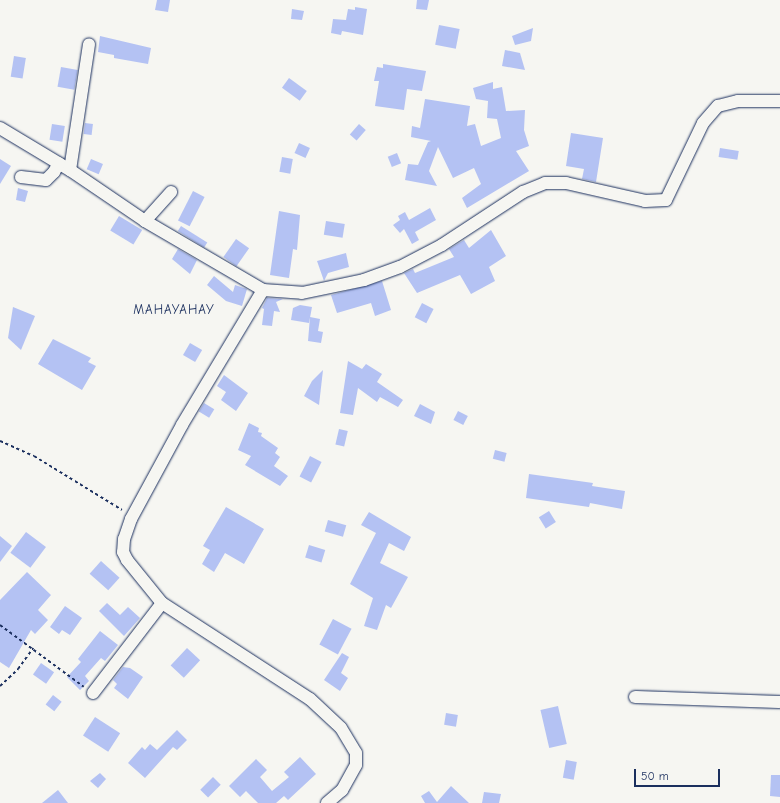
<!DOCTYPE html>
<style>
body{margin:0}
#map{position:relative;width:780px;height:803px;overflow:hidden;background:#f6f6f2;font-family:"Comic Neue",sans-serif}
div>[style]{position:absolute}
.building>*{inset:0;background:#b4c2f3;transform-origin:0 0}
.path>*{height:2px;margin-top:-1px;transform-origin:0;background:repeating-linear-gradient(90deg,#1b2f5e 0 3px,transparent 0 6px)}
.roads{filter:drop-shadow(0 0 1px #1b2f5e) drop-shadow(0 0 1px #1b2f5e)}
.minor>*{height:12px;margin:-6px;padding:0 6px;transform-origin:6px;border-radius:6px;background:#f6f6f2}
span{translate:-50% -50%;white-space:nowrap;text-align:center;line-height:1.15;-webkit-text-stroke:3.5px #f6f6f2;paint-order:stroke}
.quarter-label{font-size:13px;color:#1b2f5e;letter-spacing:1px}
.scale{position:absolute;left:634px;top:769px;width:86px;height:18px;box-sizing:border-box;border:2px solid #1b2f5e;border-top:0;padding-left:5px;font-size:12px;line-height:14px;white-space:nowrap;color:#1b2f5e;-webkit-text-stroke:3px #f6f6f2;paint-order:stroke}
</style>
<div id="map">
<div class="building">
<div style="clip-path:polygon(157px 0,170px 0,168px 12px,155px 10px)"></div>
<div style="clip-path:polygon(417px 0,429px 0,427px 10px,416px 9px)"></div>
<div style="clip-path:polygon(355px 7px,367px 9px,363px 35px,342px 31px,341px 35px,331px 33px,333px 19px,346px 20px,348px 9px,355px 10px)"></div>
<div style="clip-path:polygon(292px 9px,304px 11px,302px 20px,291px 19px)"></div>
<div style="left:439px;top:25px;width:21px;height:20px;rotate:11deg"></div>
<div style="clip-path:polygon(533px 28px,531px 41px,515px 45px,512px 36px)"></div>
<div style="clip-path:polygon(100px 36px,151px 48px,148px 64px,114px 58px,114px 55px,98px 52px)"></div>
<div style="clip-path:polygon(505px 50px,520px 53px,525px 70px,502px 66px)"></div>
<div style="left:14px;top:56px;width:12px;height:21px;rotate:9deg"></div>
<div style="clip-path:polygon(383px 64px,426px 71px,422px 91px,407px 89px,404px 110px,375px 106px,379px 81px,374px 81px,377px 67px,383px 68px)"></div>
<div style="left:61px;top:67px;width:17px;height:20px;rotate:10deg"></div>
<div style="left:289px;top:78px;width:22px;height:12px;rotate:36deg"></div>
<div style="clip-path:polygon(493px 82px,493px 89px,502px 87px,506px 111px,525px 110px,524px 130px,529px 146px,516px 151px,529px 171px,467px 208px,462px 198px,481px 184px,474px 168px,453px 178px,438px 147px,429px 171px,437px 186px,405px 180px,408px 164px,418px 165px,428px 142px,431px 141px,411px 137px,412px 126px,420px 128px,425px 99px,470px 106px,467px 126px,475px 124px,481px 146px,501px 138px,497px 119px,487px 118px,488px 101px,476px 99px,473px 88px)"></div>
<div style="left:85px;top:123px;width:8px;height:11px;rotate:7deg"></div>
<div style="left:52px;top:124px;width:13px;height:16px;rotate:9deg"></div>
<div style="left:359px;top:124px;width:9px;height:14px;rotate:41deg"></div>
<div style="clip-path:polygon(571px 133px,603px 138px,596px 182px,582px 179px,584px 169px,566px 166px)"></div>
<div style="left:299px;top:143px;width:12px;height:11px;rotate:24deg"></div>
<div style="left:720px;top:148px;width:19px;height:9px;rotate:9deg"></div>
<div style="left:397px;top:153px;width:11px;height:10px;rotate:68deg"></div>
<div style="left:282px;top:157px;width:11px;height:15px;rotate:10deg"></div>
<div style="clip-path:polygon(0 159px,11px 166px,0 184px)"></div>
<div style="left:91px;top:159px;width:13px;height:11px;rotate:23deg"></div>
<div style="clip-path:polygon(18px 188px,28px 191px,25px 202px,16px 200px)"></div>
<div style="left:193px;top:191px;width:13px;height:33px;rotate:27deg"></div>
<div style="clip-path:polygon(430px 208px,436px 220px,415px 232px,419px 240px,412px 244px,404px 229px,400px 233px,393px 225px,400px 220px,398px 216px,405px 212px,409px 220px)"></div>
<div style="clip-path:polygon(279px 211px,300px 215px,297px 250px,293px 249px,289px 278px,270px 275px)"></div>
<div style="left:119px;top:216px;width:27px;height:17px;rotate:31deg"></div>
<div style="left:326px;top:221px;width:19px;height:14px;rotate:9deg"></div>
<div style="left:181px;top:226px;width:31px;height:6px;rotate:32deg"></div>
<div style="clip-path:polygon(491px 230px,506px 256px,489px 267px,495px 281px,471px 294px,460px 275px,417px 293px,404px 273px,413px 269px,415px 273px,454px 257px,449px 249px,464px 240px,469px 248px)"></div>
<div style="left:236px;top:239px;width:16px;height:22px;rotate:35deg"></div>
<div style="clip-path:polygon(178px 249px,197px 260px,190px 274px,172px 259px)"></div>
<div style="clip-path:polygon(346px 253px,349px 267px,328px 273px,324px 281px,317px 261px)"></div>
<div style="clip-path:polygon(214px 276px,233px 292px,235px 285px,247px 289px,242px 306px,226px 301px,207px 285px)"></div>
<div style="clip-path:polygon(382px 281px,391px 310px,375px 316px,371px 303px,337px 313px,331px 295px)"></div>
<div style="clip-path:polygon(267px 298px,283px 299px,276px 302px,280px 312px,274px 311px,272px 326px,262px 325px,264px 309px,262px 308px)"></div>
<div style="left:422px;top:303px;width:13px;height:16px;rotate:27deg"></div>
<div style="clip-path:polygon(300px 305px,312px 307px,309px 323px,291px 320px,293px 308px)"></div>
<div style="clip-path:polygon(13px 307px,35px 316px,21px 350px,8px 338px)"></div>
<div style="clip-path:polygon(310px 317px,320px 319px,318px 331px,323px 332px,321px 343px,308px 341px)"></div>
<div style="clip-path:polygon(53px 339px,91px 358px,88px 362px,96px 366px,82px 390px,38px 364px)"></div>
<div style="left:190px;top:343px;width:14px;height:14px;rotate:30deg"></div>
<div style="clip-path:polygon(348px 361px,362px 369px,366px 364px,382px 374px,377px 382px,403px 400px,398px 407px,380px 397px,377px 402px,358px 388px,353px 415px,340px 413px)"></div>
<div style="clip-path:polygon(323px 370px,319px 405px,304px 396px,312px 381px)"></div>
<div style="clip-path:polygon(224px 375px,248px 393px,236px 411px,221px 400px,226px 392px,217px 386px)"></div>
<div style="left:204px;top:403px;width:12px;height:10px;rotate:31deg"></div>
<div style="clip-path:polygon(420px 404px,435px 412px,431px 424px,414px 416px)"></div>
<div style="left:458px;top:411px;width:11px;height:10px;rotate:27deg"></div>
<div style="clip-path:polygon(249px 423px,259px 428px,258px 432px,262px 433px,261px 436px,278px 448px,275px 453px,280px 457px,274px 466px,288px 476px,280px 486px,245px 465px,251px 456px,238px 450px)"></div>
<div style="left:339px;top:429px;width:9px;height:16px;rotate:13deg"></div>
<div style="left:495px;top:450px;width:12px;height:9px;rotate:14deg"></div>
<div style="left:310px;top:456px;width:13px;height:23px;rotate:27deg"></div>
<div style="clip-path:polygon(529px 474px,593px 483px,592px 486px,625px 491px,622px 509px,590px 503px,589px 507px,526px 498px)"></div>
<div style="clip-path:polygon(226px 507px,264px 529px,244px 564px,225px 553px,214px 572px,202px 564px,210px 550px,203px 546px)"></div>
<div style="left:549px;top:511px;width:13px;height:12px;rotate:58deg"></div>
<div style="clip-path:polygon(369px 512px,411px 537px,404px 551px,389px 543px,380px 563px,408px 577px,391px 608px,386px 605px,377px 630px,364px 626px,373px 598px,350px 584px,376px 533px,361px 525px)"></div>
<div style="left:328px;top:520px;width:19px;height:12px;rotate:16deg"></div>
<div style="left:26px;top:532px;width:25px;height:26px;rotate:37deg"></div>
<div style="clip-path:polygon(0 536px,12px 546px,0 562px)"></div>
<div style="left:309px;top:545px;width:17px;height:13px;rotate:17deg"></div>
<div style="left:101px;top:561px;width:25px;height:17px;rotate:42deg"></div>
<div style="clip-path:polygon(27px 572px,51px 595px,38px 610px,48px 620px,35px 634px,31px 630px,9px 668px,0 662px,0 600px)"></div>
<div style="clip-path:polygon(107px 603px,120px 615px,128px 607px,140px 618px,124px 636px,99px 611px)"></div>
<div style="clip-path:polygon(65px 606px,82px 618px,70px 635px,62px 630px,59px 634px,50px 627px)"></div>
<div style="left:333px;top:619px;width:21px;height:29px;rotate:28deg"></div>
<div style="clip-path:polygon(100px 631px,118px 645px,105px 661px,101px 658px,85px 676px,89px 681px,80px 690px,67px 677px,81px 662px,78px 659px)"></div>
<div style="left:187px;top:648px;width:18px;height:24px;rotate:43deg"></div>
<div style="clip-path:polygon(342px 653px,349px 657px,341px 673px,348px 678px,340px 691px,324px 680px)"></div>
<div style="left:41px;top:663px;width:16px;height:14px;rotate:35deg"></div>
<div style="clip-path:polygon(123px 667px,130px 668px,143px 677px,128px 699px,114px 688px,117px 684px,113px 680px)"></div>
<div style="left:53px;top:695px;width:11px;height:12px;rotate:38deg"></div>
<div style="left:558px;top:706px;width:39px;height:18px;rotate:77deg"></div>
<div style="left:446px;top:713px;width:12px;height:12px;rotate:9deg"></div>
<div style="left:95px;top:717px;width:30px;height:22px;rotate:33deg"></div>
<div style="clip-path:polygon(177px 730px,187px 740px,177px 750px,173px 747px,145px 778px,128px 763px,142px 747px,145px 750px,150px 744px,157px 750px)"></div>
<div style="clip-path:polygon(300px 757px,316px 774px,288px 800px,284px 796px,276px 803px,258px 803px,246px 791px,240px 797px,229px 786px,256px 759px,267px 770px,260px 777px,272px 791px,289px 777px,284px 772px)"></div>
<div style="left:566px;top:760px;width:11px;height:18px;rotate:10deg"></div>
<div style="clip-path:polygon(100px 773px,106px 779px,98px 788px,90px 781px)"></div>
<div style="clip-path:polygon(771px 775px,780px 775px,780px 797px,770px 796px)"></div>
<div style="left:213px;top:777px;width:11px;height:18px;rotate:45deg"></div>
<div style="clip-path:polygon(451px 786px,469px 803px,425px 803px,421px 796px,429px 791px,437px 802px)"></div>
<div style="clip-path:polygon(58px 790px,68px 803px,42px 803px)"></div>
<div style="clip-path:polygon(484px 792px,501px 794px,499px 803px,482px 803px)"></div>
</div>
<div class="path">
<div style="left:0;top:441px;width:37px;rotate:24deg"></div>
<div style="left:34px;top:456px;width:103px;rotate:31.5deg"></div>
<div style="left:0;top:625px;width:104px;rotate:36.4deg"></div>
<div style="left:0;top:686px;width:25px;rotate:-43deg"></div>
<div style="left:18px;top:669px;width:26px;rotate:-54deg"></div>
</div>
<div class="roads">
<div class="minor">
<div style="left:0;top:128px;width:82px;rotate:31deg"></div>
<div style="left:70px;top:170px;width:91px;rotate:34.2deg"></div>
<div style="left:145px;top:221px;width:137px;rotate:30.3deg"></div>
<div style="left:263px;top:290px;width:39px;rotate:4deg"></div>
<div style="left:302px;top:293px;width:63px;rotate:-11.8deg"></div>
<div style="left:364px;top:280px;width:38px;rotate:-20deg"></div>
<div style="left:400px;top:267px;width:47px;rotate:-27.6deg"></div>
<div style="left:442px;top:245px;width:97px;rotate:-33.2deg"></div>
<div style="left:523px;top:192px;width:24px;rotate:-22deg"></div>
<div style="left:545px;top:183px;width:21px"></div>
<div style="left:566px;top:183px;width:81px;rotate:12.8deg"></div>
<div style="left:645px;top:201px;width:21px;rotate:-3deg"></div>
<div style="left:666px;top:200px;width:85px;rotate:-64.3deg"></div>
<div style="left:703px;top:123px;width:23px;rotate:-49deg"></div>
<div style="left:718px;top:106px;width:21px;rotate:-14deg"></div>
<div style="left:738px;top:101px;width:42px"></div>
<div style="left:70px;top:170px;width:127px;rotate:-81.4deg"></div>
<div style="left:21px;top:177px;width:25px;rotate:7deg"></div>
<div style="left:46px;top:180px;width:11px;rotate:-45deg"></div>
<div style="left:54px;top:172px;width:10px;rotate:-61deg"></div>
<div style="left:145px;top:221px;width:39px;rotate:-48deg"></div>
<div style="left:263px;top:290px;width:157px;rotate:121deg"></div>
<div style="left:182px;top:425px;width:107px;rotate:118.5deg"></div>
<div style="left:131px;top:519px;width:21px;rotate:109deg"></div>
<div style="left:124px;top:539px;width:13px;rotate:94deg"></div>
<div style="left:123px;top:552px;width:9px;rotate:63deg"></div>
<div style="left:127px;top:560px;width:55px;rotate:50.9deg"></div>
<div style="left:162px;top:603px;width:176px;rotate:33deg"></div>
<div style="left:310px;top:699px;width:42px;rotate:43.1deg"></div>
<div style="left:341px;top:728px;width:29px;rotate:59deg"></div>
<div style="left:356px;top:753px;width:12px;rotate:90deg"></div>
<div style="left:356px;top:765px;width:29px;rotate:119deg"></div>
<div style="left:342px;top:790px;width:20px;rotate:139deg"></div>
<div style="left:93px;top:693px;width:113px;rotate:-52.5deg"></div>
<div style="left:635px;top:697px;width:145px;rotate:2deg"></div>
</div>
</div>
<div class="quarter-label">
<span style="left:174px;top:310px">MAHAYAHAY</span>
</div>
<div class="scale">50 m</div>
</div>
